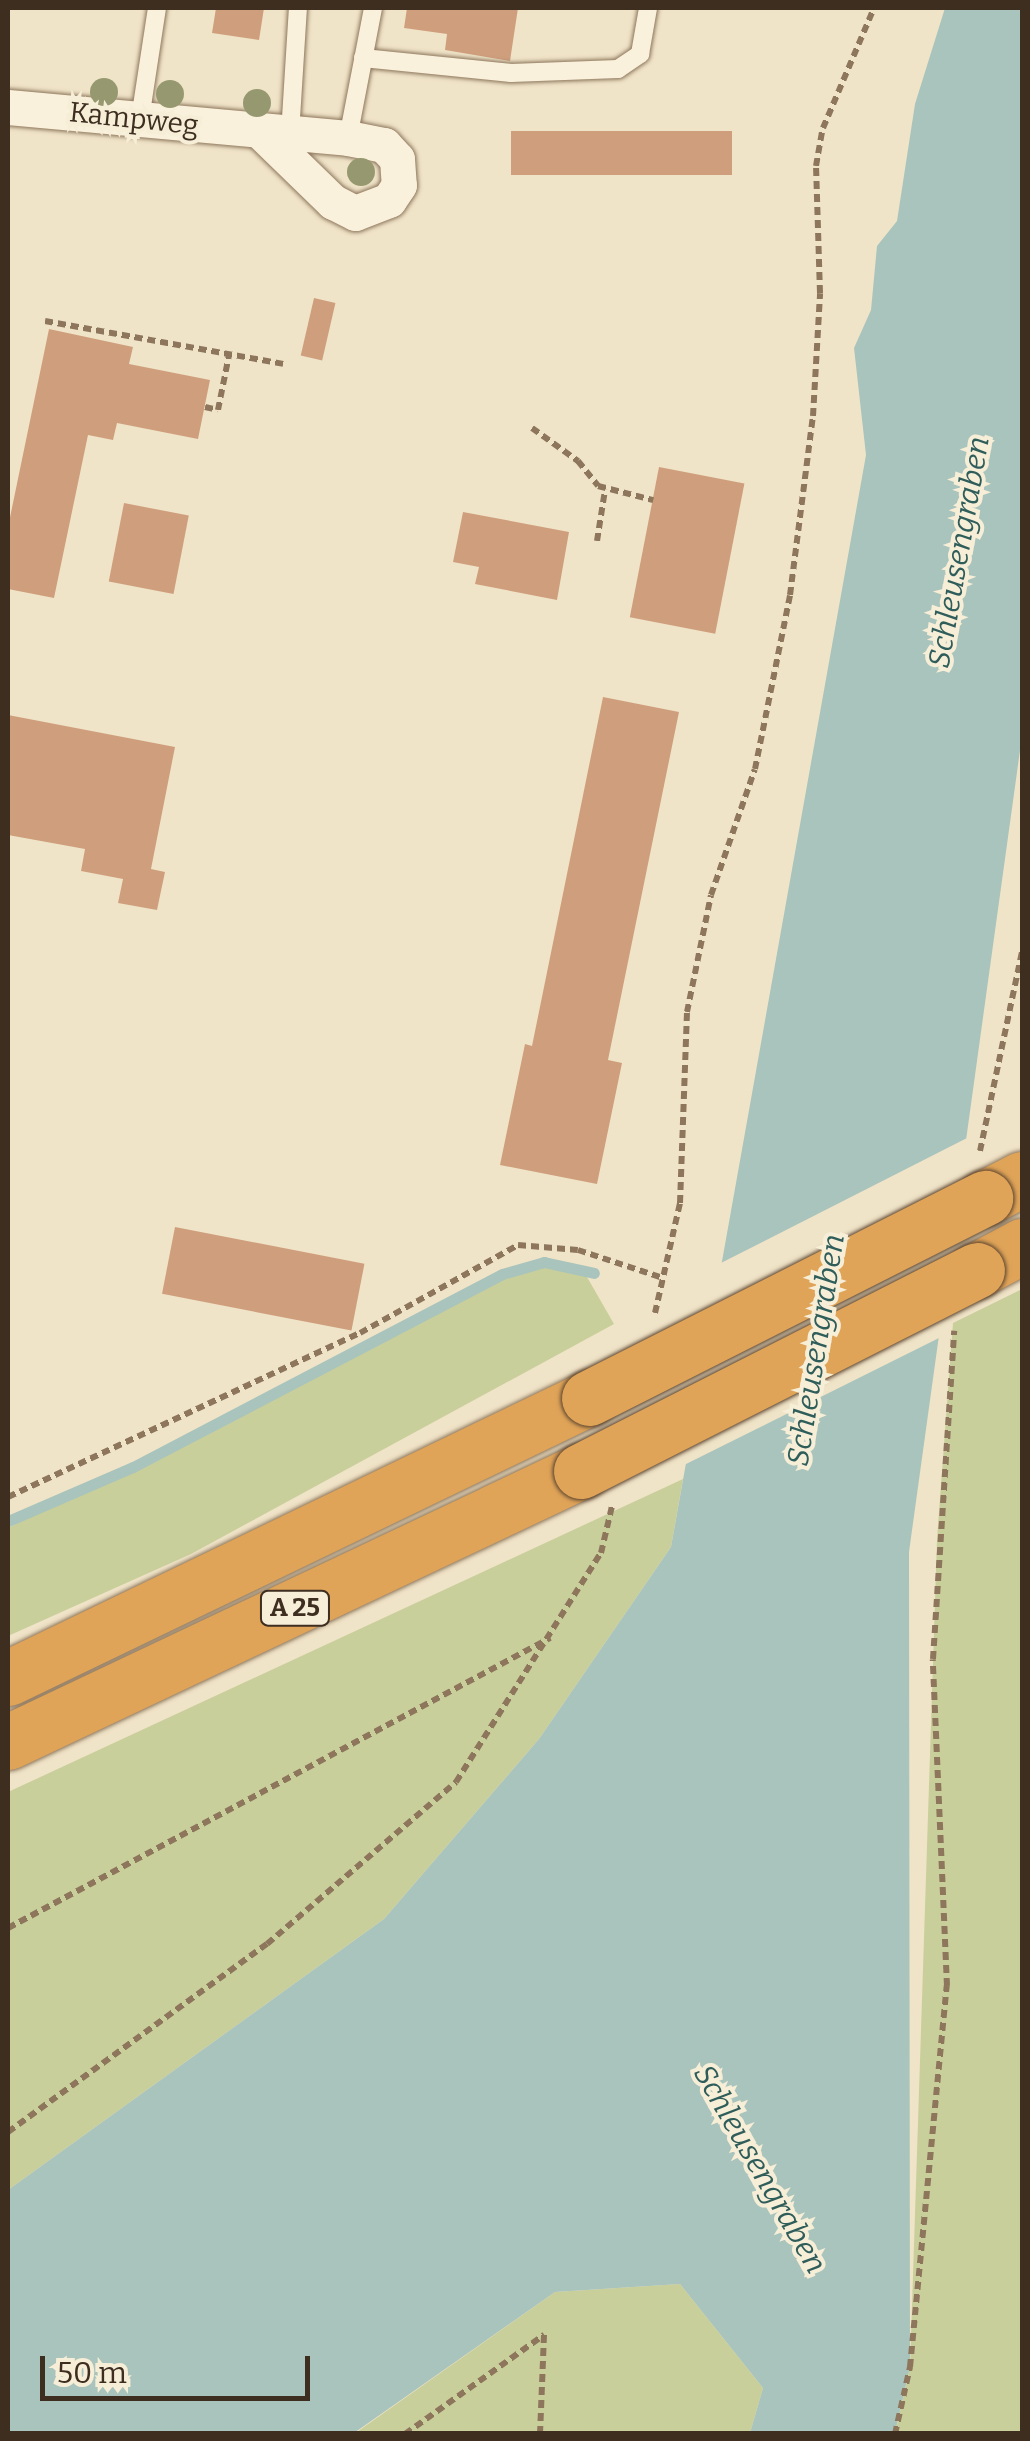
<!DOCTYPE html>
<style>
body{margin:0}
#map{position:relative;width:1030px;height:2441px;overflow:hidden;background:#f0e4c8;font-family:Bitter,serif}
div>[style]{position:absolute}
.green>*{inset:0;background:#c9cf9b}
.water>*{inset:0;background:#a9c4bc}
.pier>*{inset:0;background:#f0e4c8}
.stream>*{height:11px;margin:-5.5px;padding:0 5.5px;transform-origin:5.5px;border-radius:5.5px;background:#a9c4bc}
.building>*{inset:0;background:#cf9f7d;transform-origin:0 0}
.path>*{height:6px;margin-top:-3px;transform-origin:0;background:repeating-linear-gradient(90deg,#8d765c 0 8px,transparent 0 13px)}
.roads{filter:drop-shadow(0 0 2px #8d765c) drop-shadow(0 0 2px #8d765c)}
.service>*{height:18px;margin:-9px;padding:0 9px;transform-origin:9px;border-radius:9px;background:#faf1dc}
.minor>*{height:35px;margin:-17.5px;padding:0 17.5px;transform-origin:17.5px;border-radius:17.5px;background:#faf1dc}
.motorway>*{height:55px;margin:-27.5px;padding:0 27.5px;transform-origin:27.5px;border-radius:27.5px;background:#e0a458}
.bridges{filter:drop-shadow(0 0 2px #5b4430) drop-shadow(0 0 2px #5b4430)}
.motorway-bridge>*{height:55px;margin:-27.5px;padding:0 27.5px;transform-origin:27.5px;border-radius:27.5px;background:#e0a458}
.trees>*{width:28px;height:28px;margin:-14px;border-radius:50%;background:#96986f}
span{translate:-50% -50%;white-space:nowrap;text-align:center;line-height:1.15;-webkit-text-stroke:8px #f7eed8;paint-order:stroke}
.shield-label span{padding:2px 8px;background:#f7eed8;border:2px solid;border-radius:8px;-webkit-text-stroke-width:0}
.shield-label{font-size:25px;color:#3d2e20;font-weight:700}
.street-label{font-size:28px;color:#3d2e20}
.water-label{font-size:30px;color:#2f5d5a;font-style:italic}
.frame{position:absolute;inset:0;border:10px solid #3d2e20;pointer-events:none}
.scale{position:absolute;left:40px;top:2356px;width:270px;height:45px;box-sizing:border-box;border:5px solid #3d2e20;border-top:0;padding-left:12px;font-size:30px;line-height:35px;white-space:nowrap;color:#3d2e20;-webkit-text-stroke:8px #f7eed8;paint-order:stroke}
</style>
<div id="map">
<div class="green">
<div style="clip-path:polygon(544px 1262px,583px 1270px,614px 1324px,191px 1554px,8px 1636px,8px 1528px,502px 1274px)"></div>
<div style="clip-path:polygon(1022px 1289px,1022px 2433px,895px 2434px,910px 2367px,937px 1539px,953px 1323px)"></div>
<div style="clip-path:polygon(683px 1479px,671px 1547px,539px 1739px,384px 1919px,8px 2190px,8px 1792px)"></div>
<div style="clip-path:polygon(680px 2284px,763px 2388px,750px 2433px,354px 2434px,555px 2292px)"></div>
</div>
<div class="water">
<div style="clip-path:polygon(945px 8px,1022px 8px,1022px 736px,909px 1552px,910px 2367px,895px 2433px,750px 2433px,763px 2388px,680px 2284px,555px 2292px,354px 2433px,8px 2433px,8px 2190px,384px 1919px,539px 1739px,671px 1547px,866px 455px,854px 348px,871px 310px,877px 246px,897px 221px,915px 104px)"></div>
</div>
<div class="pier">
<div style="clip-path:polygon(969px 1137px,943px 1336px,680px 1467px,717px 1265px)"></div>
</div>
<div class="stream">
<div style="left:8px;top:1521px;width:136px;rotate:-23.4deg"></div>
<div style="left:133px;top:1467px;width:416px;rotate:-27.6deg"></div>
<div style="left:502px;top:1274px;width:44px;rotate:-15.9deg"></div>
<div style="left:544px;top:1262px;width:51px;rotate:12.4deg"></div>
</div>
<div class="building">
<div style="clip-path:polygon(216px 8px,264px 8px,259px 40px,212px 33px)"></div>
<div style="clip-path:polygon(407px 8px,518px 8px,510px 61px,445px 50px,447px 34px,404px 28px)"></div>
<div style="left:732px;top:131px;width:44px;height:221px;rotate:90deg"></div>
<div style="left:314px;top:298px;width:22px;height:59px;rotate:13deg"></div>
<div style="clip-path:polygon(49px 329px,133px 347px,129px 364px,210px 380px,198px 439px,117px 423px,113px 440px,88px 435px,54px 598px,8px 589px,8px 527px)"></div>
<div style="left:659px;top:467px;width:87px;height:153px;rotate:11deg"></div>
<div style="left:124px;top:503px;width:66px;height:80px;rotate:11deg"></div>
<div style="clip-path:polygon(463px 512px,569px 532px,557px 600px,475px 584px,479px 567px,453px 562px)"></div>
<div style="clip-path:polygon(603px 697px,679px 712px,608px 1060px,622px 1063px,597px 1184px,500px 1165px,525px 1044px,532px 1046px)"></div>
<div style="clip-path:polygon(8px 715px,175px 747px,151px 869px,165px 872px,157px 910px,118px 903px,123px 879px,81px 871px,85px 849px,8px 835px)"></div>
<div style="left:175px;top:1227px;width:193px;height:68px;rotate:11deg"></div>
</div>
<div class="path">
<div style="left:45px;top:321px;width:242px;rotate:10.2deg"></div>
<div style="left:205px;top:407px;width:13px;rotate:13deg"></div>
<div style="left:218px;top:410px;width:56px;rotate:-78.7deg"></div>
<div style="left:532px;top:428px;width:57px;rotate:35.7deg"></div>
<div style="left:578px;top:461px;width:32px;rotate:51deg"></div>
<div style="left:598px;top:486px;width:57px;rotate:14.3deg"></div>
<div style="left:597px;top:541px;width:52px;rotate:-81.1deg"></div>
<div style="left:980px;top:1151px;width:203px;rotate:-78.1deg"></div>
<div style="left:655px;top:1313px;width:113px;rotate:-77.2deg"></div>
<div style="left:680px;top:1203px;width:191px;rotate:-87.9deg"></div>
<div style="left:687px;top:1012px;width:119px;rotate:-78.4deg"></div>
<div style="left:711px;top:895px;width:133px;rotate:-70.8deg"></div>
<div style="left:755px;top:769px;width:177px;rotate:-78.6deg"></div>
<div style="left:790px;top:595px;width:180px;rotate:-82.7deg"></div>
<div style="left:813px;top:416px;width:123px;rotate:-86.7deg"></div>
<div style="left:820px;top:293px;width:127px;rotate:-91.8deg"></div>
<div style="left:816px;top:166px;width:39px;rotate:-80deg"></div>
<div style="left:823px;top:128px;width:130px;rotate:-67deg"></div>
<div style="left:8px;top:1497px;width:388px;rotate:-25deg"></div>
<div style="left:360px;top:1333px;width:181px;rotate:-29.1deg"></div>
<div style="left:518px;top:1245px;width:60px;rotate:4.8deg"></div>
<div style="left:578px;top:1250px;width:89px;rotate:18.2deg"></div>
<div style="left:8px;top:1928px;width:615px;rotate:-28.15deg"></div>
<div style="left:8px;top:2132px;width:320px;rotate:-36deg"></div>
<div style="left:267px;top:1944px;width:249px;rotate:-40.6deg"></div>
<div style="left:456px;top:1782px;width:271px;rotate:-57.7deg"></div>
<div style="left:601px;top:1553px;width:48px;rotate:-76.8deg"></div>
<div style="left:405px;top:2434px;width:171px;rotate:-35.5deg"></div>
<div style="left:544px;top:2335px;width:99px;rotate:92.3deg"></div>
<div style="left:895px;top:2434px;width:69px;rotate:-77.4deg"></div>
<div style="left:910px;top:2367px;width:383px;rotate:-84.5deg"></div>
<div style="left:947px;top:1986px;width:327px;rotate:-92.5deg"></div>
<div style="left:933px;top:1659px;width:329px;rotate:-86.3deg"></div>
</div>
<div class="roads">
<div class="service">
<div style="left:363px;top:58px;width:149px;rotate:5.8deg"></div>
<div style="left:511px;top:73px;width:107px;rotate:-2.1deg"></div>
<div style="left:618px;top:69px;width:27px;rotate:-34deg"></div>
<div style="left:640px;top:54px;width:47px;rotate:-80.1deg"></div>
<div style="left:140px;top:119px;width:112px;rotate:-81.3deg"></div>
<div style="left:290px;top:134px;width:126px;rotate:-86.4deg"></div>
<div style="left:348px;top:138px;width:132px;rotate:-79.1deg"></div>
</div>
<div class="minor">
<div style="left:8px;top:107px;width:341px;rotate:5.2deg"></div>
<div style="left:348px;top:138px;width:37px;rotate:11deg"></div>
<div style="left:384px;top:145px;width:19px;rotate:47deg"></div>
<div style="left:397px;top:159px;width:26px;rotate:86deg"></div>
<div style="left:399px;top:185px;width:18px;rotate:124deg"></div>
<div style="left:389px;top:200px;width:36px;rotate:159deg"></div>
<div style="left:355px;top:213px;width:25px;rotate:-153deg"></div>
<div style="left:333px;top:202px;width:102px;rotate:-135.8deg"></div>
</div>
<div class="motorway">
<div style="left:985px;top:1198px;width:42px;rotate:-27.2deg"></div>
<div style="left:977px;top:1270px;width:51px;rotate:-28.1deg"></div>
<div style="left:8px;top:1678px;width:645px;rotate:-25.73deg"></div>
<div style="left:8px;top:1742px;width:634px;rotate:-25.31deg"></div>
</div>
</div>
<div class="bridges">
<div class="motorway-bridge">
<div style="left:589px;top:1398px;width:444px;rotate:-26.8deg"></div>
<div style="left:581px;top:1471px;width:444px;rotate:-26.9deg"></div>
</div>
</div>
<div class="trees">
<div style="left:104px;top:92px"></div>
<div style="left:170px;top:94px"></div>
<div style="left:257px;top:103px"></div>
<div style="left:361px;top:172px"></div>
</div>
<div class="shield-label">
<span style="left:295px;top:1608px">A 25</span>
</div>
<div class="street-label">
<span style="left:134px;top:119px;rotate:6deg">Kampweg</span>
</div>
<div class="water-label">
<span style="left:959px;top:552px;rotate:-80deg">Schleusengraben</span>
<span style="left:816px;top:1350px;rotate:-81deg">Schleusengraben</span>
<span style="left:760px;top:2169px;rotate:60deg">Schleusengraben</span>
</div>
<div class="frame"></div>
<div class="scale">50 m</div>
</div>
